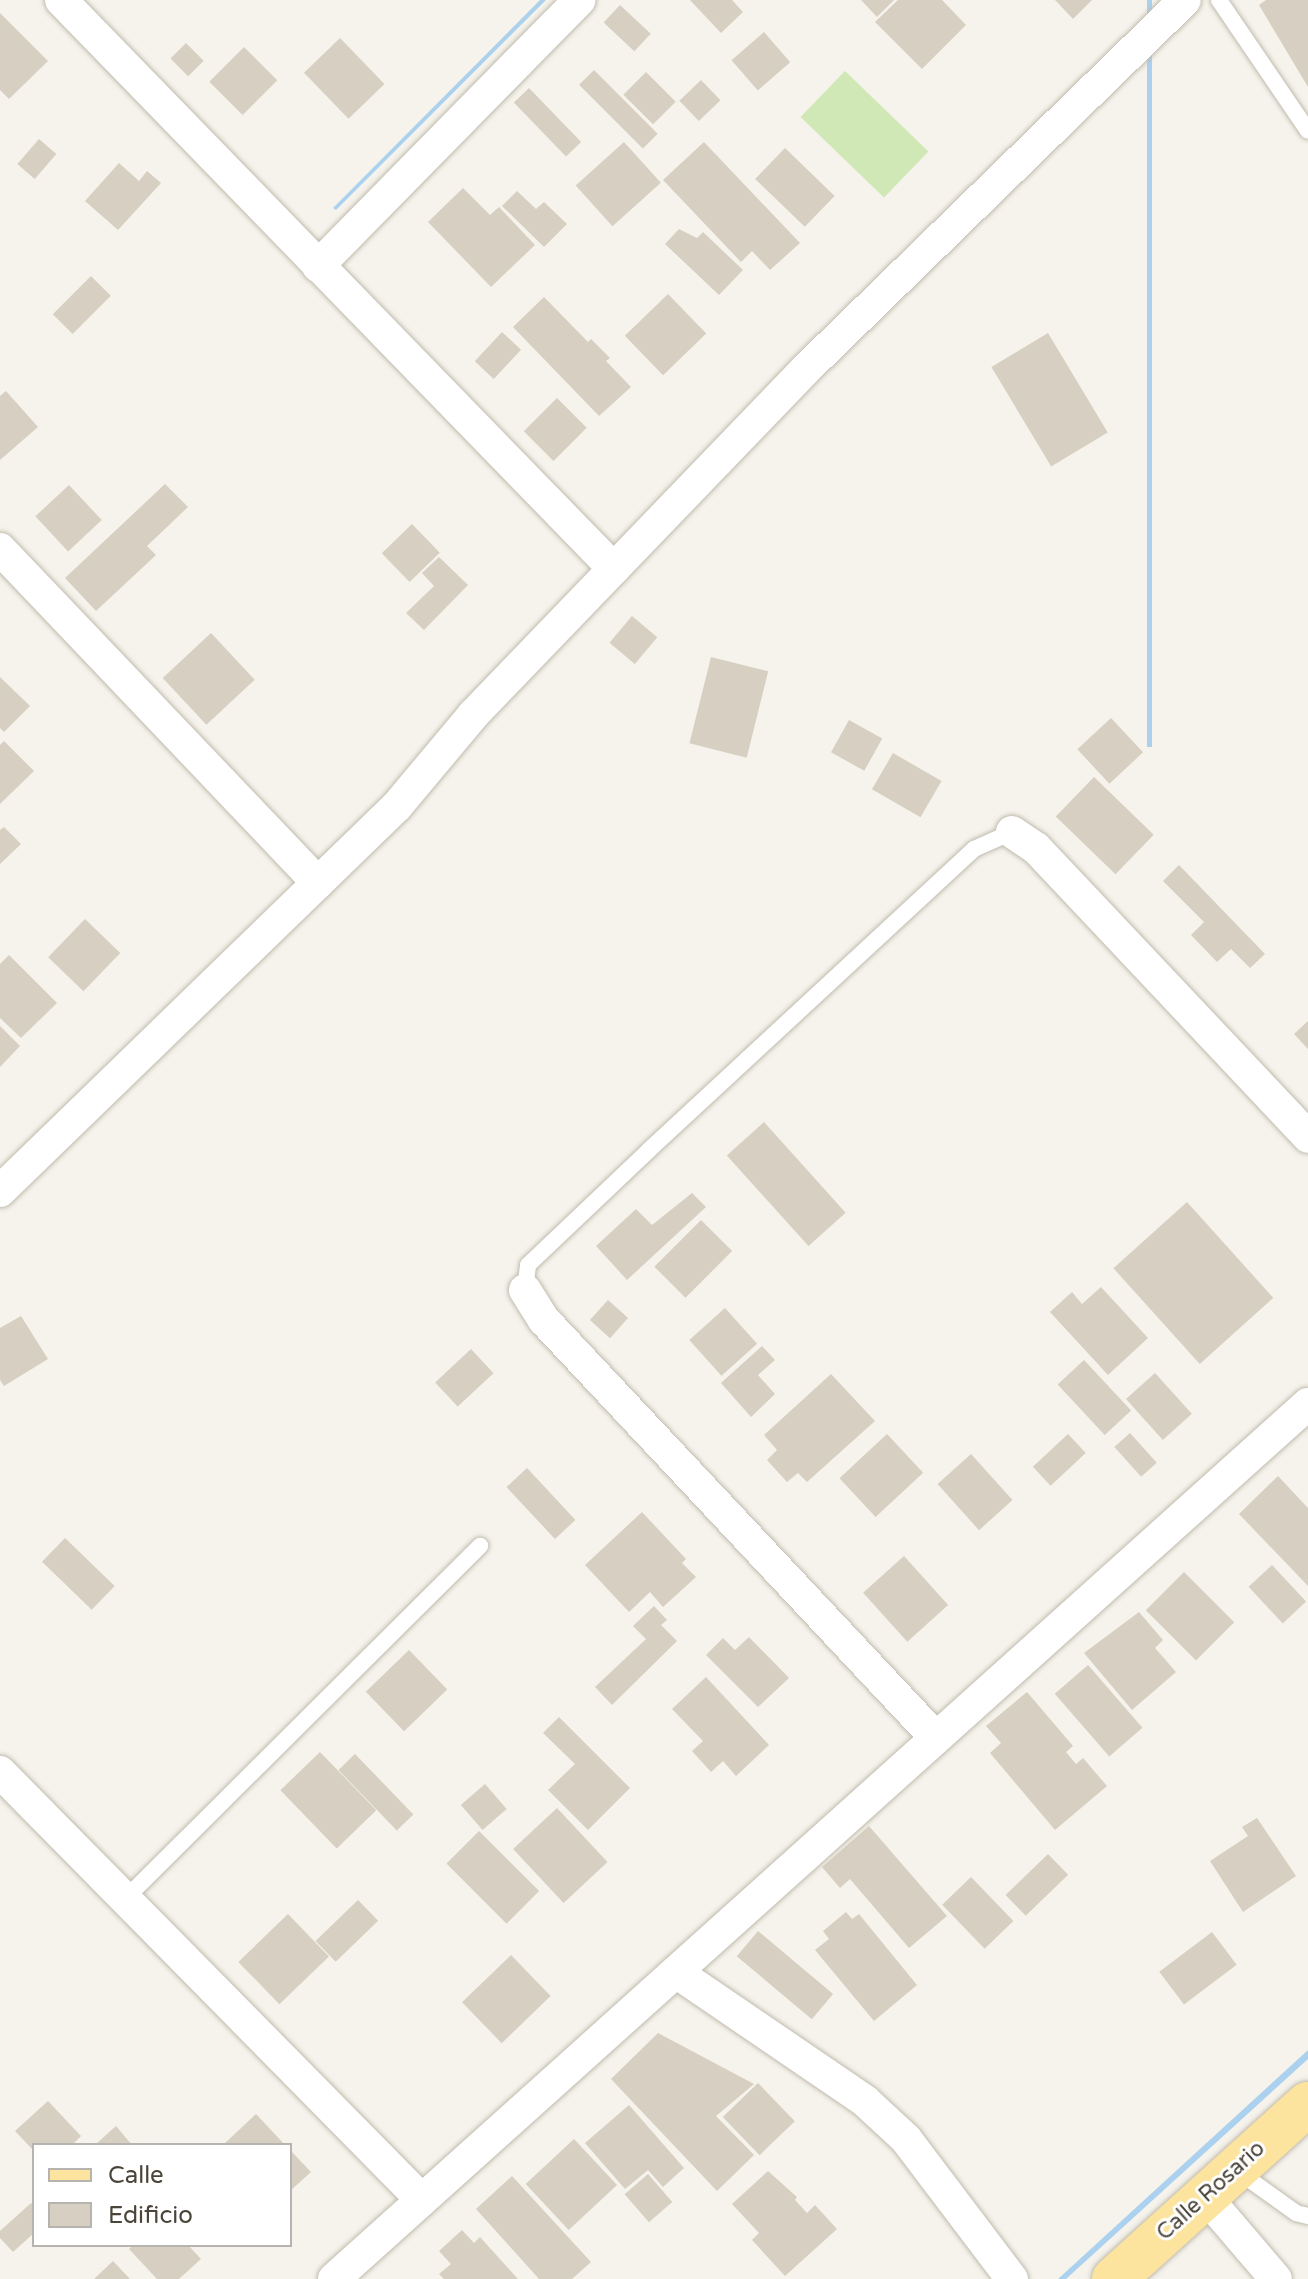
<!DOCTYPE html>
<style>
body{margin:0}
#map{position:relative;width:1308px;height:2279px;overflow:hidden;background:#f5f3ec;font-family:"Varela Round",sans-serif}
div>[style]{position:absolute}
.green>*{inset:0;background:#d0e8b6;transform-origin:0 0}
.water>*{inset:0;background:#abd1ef;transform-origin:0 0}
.building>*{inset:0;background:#d7cfc1;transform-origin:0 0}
.roads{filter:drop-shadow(0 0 2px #c1bbae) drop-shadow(0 0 2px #c1bbae)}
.lane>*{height:16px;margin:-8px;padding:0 8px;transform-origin:8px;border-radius:8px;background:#fff}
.street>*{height:32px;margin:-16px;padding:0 16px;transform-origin:16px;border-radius:16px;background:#fff}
.primary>*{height:44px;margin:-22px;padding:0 22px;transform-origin:22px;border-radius:22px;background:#fce49e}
span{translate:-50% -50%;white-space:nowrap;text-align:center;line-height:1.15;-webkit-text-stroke:6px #fff;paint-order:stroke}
.street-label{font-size:22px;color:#4a4439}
.legend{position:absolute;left:32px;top:2143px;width:260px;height:104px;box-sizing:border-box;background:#fff;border:2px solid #b7b4b0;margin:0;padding:10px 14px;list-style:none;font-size:24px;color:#4a4439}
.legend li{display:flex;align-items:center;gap:16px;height:40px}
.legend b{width:40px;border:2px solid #b7b4b0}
</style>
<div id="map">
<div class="green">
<div style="left:845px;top:71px;width:116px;height:64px;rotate:44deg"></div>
</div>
<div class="water">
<div style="clip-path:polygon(540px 0,546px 0,336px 210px,333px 208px)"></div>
<div style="left:1147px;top:0;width:5px;height:747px"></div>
<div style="clip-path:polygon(1308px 2050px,1308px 2059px,1066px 2279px,1058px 2279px)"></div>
</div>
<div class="building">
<div style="clip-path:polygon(690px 0,732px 0,743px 12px,721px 33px)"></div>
<div style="clip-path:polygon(861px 0,894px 0,877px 17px)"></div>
<div style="clip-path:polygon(898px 0,942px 0,966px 25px,922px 69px,875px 22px)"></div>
<div style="clip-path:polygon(1055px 0,1092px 0,1073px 19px)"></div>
<div style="clip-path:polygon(1266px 0,1308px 0,1308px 87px,1259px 5px)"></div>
<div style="left:620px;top:5px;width:42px;height:24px;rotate:43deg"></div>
<div style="clip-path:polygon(0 13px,48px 61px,9px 99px,0 90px)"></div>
<div style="left:764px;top:32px;width:40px;height:43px;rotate:49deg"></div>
<div style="left:340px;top:38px;width:64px;height:50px;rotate:46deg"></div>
<div style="left:186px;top:43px;width:25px;height:22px;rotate:45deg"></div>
<div style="left:244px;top:47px;width:47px;height:49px;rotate:45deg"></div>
<div style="left:594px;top:70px;width:90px;height:21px;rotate:45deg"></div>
<div style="left:646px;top:72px;width:42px;height:32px;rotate:45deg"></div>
<div style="left:701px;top:80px;width:28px;height:30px;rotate:46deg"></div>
<div style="left:529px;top:88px;width:75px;height:21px;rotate:46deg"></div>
<div style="left:39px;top:139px;width:23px;height:33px;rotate:41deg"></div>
<div style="left:624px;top:142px;width:55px;height:65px;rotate:48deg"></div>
<div style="clip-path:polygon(704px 142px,800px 243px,770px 270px,752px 251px,741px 262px,663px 180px)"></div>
<div style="left:785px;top:148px;width:69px;height:43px;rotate:44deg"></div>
<div style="clip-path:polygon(119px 163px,139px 181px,147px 171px,161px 183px,118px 230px,85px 201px)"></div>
<div style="clip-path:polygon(463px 188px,490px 215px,499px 207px,535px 245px,491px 287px,428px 222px)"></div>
<div style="clip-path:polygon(517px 191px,536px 209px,544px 202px,567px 224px,544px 247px,502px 206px)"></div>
<div style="clip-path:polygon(679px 229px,697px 238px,703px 232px,743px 270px,719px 295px,665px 244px)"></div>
<div style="left:91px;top:276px;width:28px;height:54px;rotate:45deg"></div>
<div style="left:668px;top:294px;width:55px;height:60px;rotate:46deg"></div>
<div style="clip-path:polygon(544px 297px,588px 342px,591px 339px,610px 358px,606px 361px,631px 387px,599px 416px,513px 327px)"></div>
<div style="left:502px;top:332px;width:26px;height:40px;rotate:43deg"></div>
<div style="left:1048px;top:333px;width:116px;height:66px;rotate:59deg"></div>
<div style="clip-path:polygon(6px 391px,38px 427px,0 460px,0 396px)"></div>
<div style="left:557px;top:398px;width:42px;height:47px;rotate:45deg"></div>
<div style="clip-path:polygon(165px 484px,188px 507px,147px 546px,156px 555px,96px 611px,65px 578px)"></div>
<div style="left:69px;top:485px;width:48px;height:46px;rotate:47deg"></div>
<div style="left:412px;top:524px;width:40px;height:42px;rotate:46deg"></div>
<div style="clip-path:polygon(439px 557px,468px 585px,424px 630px,406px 613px,434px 586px,422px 573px)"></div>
<div style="left:632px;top:616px;width:33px;height:35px;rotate:40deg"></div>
<div style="left:211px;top:633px;width:64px;height:66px;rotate:47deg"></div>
<div style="left:711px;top:657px;width:59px;height:89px;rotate:14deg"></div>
<div style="clip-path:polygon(0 677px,30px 706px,4px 732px,0 728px)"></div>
<div style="left:1111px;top:718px;width:47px;height:46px;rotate:47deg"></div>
<div style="left:849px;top:720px;width:38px;height:37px;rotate:29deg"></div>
<div style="clip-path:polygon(4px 741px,34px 771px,0 804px,0 745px)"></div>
<div style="left:893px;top:753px;width:56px;height:42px;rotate:30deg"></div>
<div style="left:1094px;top:777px;width:83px;height:55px;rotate:44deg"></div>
<div style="clip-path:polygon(4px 827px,21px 844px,0 864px,0 830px)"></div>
<div style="clip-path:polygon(1179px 865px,1265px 954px,1250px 968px,1231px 949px,1217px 962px,1191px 935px,1204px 922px,1163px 881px)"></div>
<div style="left:85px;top:919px;width:49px;height:53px;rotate:44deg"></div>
<div style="clip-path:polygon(9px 955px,57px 1003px,21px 1038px,0 1018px,0 964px)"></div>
<div style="clip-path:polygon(1308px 1021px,1308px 1049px,1294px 1034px)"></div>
<div style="clip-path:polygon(0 1026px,20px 1046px,0 1067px)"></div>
<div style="left:764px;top:1122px;width:122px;height:50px;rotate:48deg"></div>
<div style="clip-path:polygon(692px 1193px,706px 1207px,627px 1280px,596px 1246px,636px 1209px,652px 1225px)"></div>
<div style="left:1187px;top:1202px;width:129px;height:99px;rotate:48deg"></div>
<div style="left:701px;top:1220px;width:44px;height:66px;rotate:45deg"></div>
<div style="clip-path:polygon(1101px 1287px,1148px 1338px,1108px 1375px,1050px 1312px,1072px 1292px,1082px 1304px)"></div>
<div style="left:608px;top:1300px;width:27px;height:27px;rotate:42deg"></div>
<div style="left:725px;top:1308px;width:48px;height:48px;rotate:48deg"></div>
<div style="clip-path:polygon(21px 1316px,48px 1359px,4px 1386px,0 1380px,0 1328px)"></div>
<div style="clip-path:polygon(762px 1346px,775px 1360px,758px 1375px,775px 1394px,751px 1417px,721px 1383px)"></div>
<div style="left:471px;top:1349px;width:33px;height:49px;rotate:47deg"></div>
<div style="left:1084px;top:1360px;width:69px;height:36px;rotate:47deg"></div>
<div style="left:1155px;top:1373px;width:55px;height:39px;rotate:48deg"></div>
<div style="clip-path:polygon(831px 1374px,875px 1421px,807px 1482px,798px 1473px,787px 1482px,767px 1460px,777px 1450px,764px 1435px)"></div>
<div style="left:1130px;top:1433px;width:40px;height:21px;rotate:48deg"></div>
<div style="left:887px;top:1434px;width:53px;height:65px;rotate:47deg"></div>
<div style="left:1068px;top:1434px;width:26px;height:48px;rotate:47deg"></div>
<div style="left:971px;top:1454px;width:62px;height:45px;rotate:48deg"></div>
<div style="left:527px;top:1468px;width:71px;height:28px;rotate:47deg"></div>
<div style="clip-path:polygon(1278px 1476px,1308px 1508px,1308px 1586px,1239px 1514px)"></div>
<div style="clip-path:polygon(642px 1512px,686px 1559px,682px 1563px,696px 1577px,663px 1607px,650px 1592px,629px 1612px,585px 1565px)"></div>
<div style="left:65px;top:1538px;width:69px;height:33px;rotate:44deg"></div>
<div style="left:904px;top:1556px;width:66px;height:55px;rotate:48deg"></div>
<div style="left:1272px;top:1565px;width:50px;height:32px;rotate:47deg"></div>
<div style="left:1184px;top:1572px;width:71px;height:54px;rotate:45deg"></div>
<div style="clip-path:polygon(654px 1606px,667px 1620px,661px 1625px,677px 1641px,612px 1705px,595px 1687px,646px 1639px,633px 1626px)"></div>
<div style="clip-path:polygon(1139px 1612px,1163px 1640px,1155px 1648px,1176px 1672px,1132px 1710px,1084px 1653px)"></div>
<div style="clip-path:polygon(749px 1637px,789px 1678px,758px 1707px,706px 1655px,723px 1638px,735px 1650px)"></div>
<div style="left:409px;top:1650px;width:55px;height:60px;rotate:46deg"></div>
<div style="left:1088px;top:1665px;width:83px;height:44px;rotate:49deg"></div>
<div style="clip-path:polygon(706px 1677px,769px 1745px,736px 1776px,723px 1761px,711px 1772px,692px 1751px,703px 1741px,672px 1709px)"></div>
<div style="clip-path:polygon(1027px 1692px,1073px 1746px,1066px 1752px,1076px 1764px,1083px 1758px,1107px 1786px,1055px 1830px,990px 1753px,1001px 1743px,986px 1726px)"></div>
<div style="clip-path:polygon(559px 1717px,630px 1788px,588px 1830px,548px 1790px,575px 1764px,543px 1733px)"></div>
<div style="left:320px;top:1752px;width:81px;height:55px;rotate:46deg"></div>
<div style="left:355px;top:1754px;width:84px;height:23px;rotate:46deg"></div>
<div style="left:485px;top:1784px;width:33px;height:32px;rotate:49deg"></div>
<div style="left:557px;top:1808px;width:74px;height:60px;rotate:47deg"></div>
<div style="clip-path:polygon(1257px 1818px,1296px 1876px,1243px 1912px,1210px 1861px,1248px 1836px,1242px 1827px)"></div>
<div style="clip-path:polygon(869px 1826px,947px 1916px,909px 1948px,850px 1879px,840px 1888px,822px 1867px)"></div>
<div style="left:479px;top:1831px;width:85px;height:46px;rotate:45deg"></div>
<div style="left:1048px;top:1854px;width:29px;height:59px;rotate:46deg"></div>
<div style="left:971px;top:1877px;width:61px;height:40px;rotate:46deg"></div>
<div style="left:358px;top:1900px;width:29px;height:59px;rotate:46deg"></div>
<div style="clip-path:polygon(846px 1912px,852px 1919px,859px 1914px,917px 1985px,874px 2021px,815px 1950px,829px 1939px,823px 1931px)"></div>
<div style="left:288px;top:1914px;width:59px;height:69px;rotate:46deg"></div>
<div style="left:758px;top:1931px;width:98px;height:33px;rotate:40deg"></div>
<div style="left:1212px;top:1932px;width:41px;height:66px;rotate:53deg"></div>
<div style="left:511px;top:1955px;width:57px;height:68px;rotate:46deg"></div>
<div style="clip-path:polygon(658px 2033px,754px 2084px,716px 2116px,754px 2155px,717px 2191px,611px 2079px)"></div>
<div style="left:758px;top:2083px;width:53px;height:49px;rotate:46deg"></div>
<div style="clip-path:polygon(48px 2101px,81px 2136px,72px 2145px,34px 2145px,34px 2151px,15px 2131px)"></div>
<div style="clip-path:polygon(629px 2105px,684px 2168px,663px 2187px,648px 2170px,625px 2189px,585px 2143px)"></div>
<div style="clip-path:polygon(256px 2114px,285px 2145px,223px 2145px)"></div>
<div style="clip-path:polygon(116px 2126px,132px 2145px,95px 2145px)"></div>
<div style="left:574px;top:2139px;width:63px;height:66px;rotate:47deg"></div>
<div style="clip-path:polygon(290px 2150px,311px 2172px,290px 2191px)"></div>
<div style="clip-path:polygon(768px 2171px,797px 2197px,795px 2200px,807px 2213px,815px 2205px,837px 2229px,785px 2276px,752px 2240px,759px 2233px,732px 2204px)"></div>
<div style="left:648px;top:2174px;width:37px;height:31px;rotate:49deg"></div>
<div style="clip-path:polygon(512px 2176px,591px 2262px,572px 2279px,539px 2279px,476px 2209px)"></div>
<div style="clip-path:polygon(31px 2203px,34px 2207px,34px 2233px,13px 2252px,0 2238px,0 2231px)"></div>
<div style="clip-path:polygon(462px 2230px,474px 2243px,480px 2237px,518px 2279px,444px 2279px,439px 2274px,451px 2264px,439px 2251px)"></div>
<div style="clip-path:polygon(133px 2245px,188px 2245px,201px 2259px,179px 2279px,157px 2279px,129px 2249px)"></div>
<div style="clip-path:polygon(113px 2261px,130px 2279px,94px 2279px)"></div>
</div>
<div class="roads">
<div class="lane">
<div style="left:1219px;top:0;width:158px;rotate:55.8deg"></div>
<div style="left:525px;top:1290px;width:25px;rotate:-83deg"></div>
<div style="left:528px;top:1265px;width:167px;rotate:-43.5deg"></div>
<div style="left:649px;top:1150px;width:443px;rotate:-42.8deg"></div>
<div style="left:974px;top:849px;width:42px;rotate:-24.1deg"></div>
<div style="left:125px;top:1899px;width:501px;rotate:-44.84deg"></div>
<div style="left:1236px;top:2170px;width:74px;rotate:35.6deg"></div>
<div style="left:1296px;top:2213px;width:12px;rotate:14deg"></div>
</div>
<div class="street">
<div style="left:61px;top:0;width:793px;rotate:45.82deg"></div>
<div style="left:318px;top:266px;width:373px;rotate:-45.5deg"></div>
<div style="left:0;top:549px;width:461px;rotate:46.4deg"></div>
<div style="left:1012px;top:832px;width:29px;rotate:34deg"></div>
<div style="left:1036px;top:848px;width:397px;rotate:46.7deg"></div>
<div style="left:0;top:1191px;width:553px;rotate:-44.12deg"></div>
<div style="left:397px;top:806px;width:119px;rotate:-50.1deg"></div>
<div style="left:473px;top:715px;width:479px;rotate:-46.1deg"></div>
<div style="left:805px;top:370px;width:530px;rotate:-44.24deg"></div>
<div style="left:525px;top:1290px;width:36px;rotate:58deg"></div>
<div style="left:544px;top:1320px;width:573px;rotate:46.84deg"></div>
<div style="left:0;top:1772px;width:601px;rotate:45.4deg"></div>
<div style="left:676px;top:1972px;width:229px;rotate:34.3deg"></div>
<div style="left:865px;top:2101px;width:56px;rotate:42.8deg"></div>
<div style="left:906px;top:2139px;width:176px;rotate:52.9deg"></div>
<div style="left:1205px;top:2196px;width:109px;rotate:49.5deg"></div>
<div style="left:334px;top:2279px;width:1309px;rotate:-41.94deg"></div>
</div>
<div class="primary">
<div style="left:1114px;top:2279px;width:261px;rotate:-42.1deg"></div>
</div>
</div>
<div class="street-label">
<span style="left:1211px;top:2191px;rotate:-42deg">Calle Rosario</span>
</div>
<ul class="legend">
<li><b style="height:10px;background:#fce49e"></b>Calle</li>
<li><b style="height:22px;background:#d7cfc1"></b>Edificio</li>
</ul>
</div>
